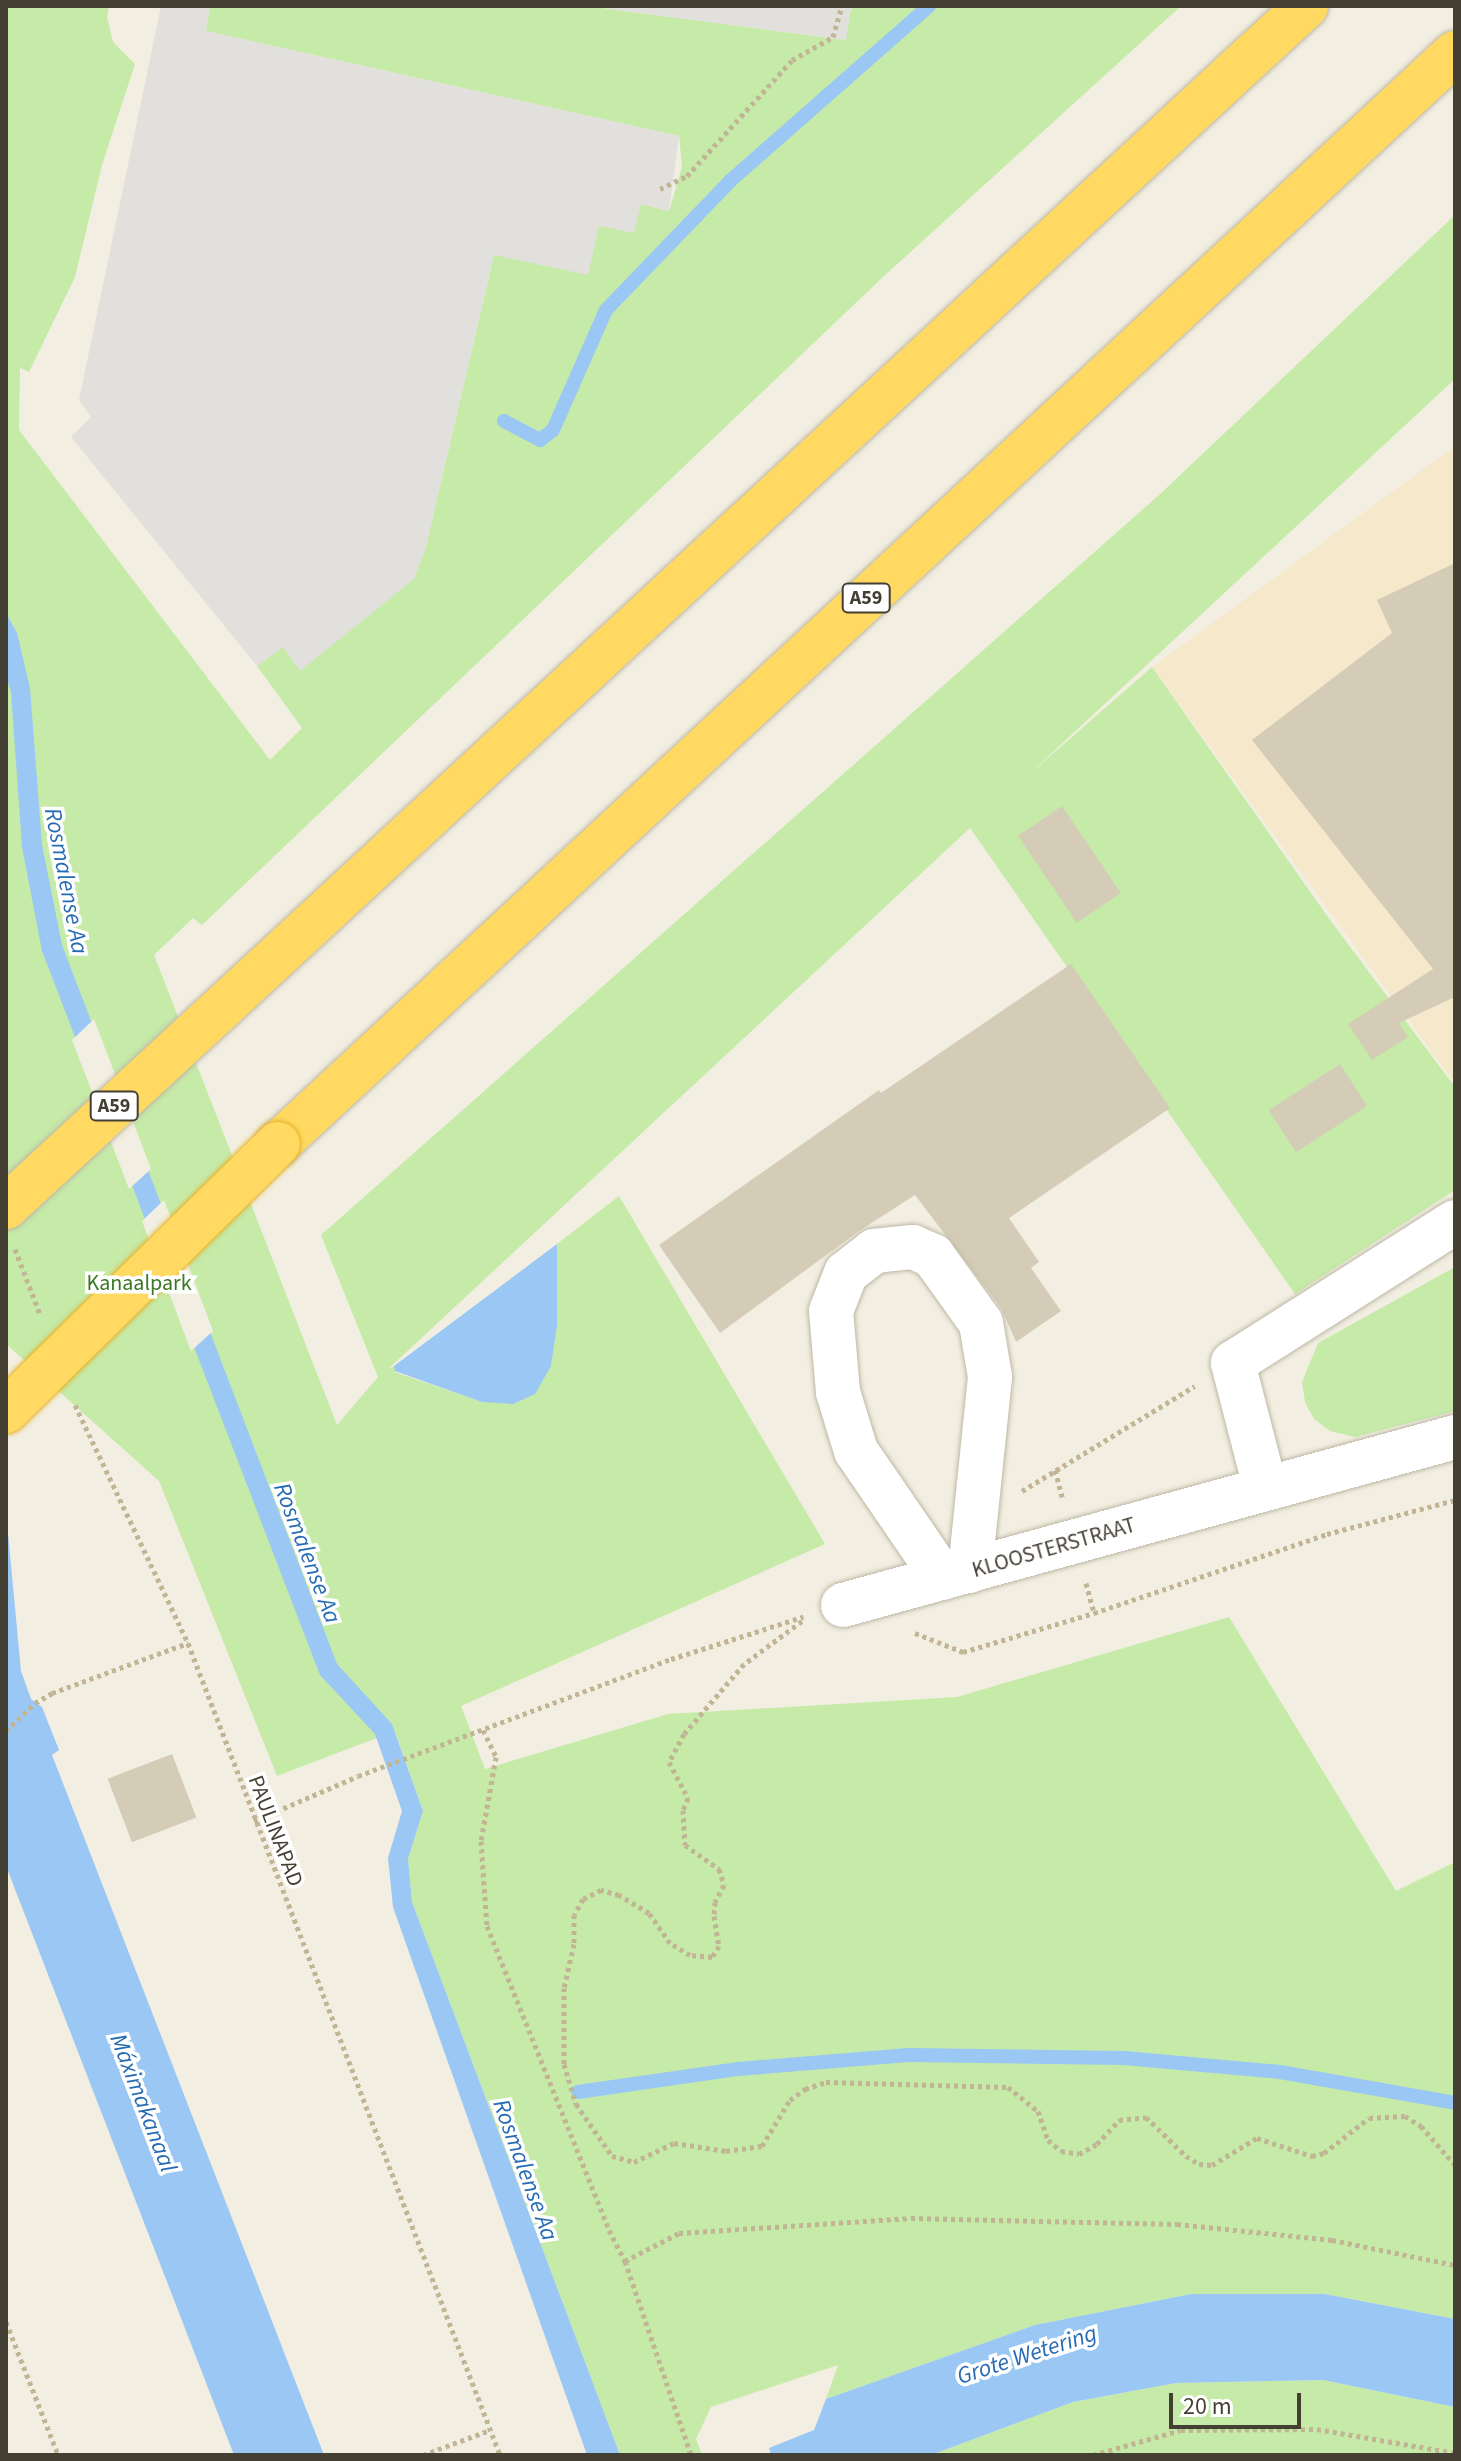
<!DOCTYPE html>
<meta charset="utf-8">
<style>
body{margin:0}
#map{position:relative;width:1461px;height:2461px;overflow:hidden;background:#f2efe2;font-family:"Source Sans 3",sans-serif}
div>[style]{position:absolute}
.commercial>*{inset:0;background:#f6e8cb}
.green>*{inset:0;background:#c6eaa8}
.parking>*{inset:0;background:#e2e0dc}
.water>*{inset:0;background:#9ac7f4}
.pier>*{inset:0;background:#f2efe2}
.stream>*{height:14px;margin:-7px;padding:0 7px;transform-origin:7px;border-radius:7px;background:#9ac7f4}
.building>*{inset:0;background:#d4ccb7;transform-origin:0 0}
.path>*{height:5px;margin-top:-2.5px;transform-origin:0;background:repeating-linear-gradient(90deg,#c1b595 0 4px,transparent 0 8px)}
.roads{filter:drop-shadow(0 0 2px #beb8a5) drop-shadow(0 0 2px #beb8a5)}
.minor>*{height:44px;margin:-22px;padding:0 22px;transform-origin:22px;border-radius:22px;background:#fff}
.highway>*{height:44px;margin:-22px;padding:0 22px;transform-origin:22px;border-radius:22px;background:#ffd961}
.bridges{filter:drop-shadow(0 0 2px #e5b22a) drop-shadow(0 0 2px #e5b22a)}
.highway-bridge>*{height:44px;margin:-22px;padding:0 22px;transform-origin:22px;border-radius:22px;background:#ffd961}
span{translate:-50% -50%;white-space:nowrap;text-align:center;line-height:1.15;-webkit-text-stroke:7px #fff;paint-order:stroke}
.shield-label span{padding:2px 6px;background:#fff;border:2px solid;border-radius:6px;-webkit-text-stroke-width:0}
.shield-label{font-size:20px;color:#443f33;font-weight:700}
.park-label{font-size:22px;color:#3c7824}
.street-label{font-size:22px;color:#443f33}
.water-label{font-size:24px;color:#276bb5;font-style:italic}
.frame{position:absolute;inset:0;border:8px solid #443f33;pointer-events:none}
.scale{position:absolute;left:1169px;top:2393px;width:132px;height:36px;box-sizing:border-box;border:4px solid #443f33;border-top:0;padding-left:10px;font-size:24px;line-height:28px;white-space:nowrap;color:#443f33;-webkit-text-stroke:6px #fff;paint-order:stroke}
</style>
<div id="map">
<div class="commercial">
<div style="clip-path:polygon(1455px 446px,1455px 1084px,1152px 667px)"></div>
</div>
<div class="green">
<div style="clip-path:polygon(6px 6px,109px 6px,107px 17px,113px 42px,135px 64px,102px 165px,75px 277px,29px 372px,20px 368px,19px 430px,270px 760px,302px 728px,257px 666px,283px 647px,300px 670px,425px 550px,494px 255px,599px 226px,641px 204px,669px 211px,682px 167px,679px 136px,205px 31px,210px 6px,587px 6px,845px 40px,851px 9px,855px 6px,1181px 6px,883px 277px,202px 925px,193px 918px,154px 955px,337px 1425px,378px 1377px,321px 1235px,1158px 496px,1455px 215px,1455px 379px,1026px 777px,1152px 667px,1330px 920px,1455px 1087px,1455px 1190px,1295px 1294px,970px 828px,387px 1370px,394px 1366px,395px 1372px,482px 1402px,551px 1366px,557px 1326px,557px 1244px,619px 1196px,825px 1544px,461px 1706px,485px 1769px,668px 1714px,957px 1697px,1229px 1617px,1396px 1891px,1455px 1862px,1455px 2319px,1325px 2294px,1191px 2294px,1035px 2325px,826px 2399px,838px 2365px,711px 2407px,696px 2439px,702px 2455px,620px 2455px,412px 1902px,408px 1859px,423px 1811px,395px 1731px,277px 1776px,159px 1481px,6px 1344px)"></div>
<div style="clip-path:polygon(1455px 1267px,1455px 1411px,1355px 1437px,1330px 1431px,1314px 1419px,1305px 1402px,1302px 1382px,1318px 1343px)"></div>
<div style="clip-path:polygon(1323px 2380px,1455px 2407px,1455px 2455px,931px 2455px,1073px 2402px,1176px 2383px)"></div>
</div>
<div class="parking">
<div style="clip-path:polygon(161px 6px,210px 6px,206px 31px,679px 136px,669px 211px,641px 204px,634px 233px,599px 226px,588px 275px,494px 255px,425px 550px,414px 579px,300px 671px,283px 647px,257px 666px,71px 437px,91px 417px,79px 400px)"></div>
<div style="clip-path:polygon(587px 6px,851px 6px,846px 40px)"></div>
</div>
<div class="water">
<div style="clip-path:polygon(6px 613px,17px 633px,30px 688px,42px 845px,62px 945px,337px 1664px,392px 1724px,423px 1811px,408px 1859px,412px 1902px,620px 2455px,587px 2455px,393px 1907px,388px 1858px,402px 1811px,375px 1734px,320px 1675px,42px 951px,22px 847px,11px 692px,6px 676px)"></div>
<div style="clip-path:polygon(557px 1244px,557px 1326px,551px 1366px,535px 1394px,513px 1404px,482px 1402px,395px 1371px,394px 1366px)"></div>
<div style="clip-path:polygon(6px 1512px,21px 1671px,31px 1699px,42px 1707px,59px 1750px,52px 1755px,324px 2455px,234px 2455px,6px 1866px)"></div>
<div style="clip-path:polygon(1191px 2294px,1325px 2294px,1455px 2319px,1455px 2407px,1323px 2380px,1176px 2383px,1073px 2402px,931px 2455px,771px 2455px,769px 2448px,814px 2430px,826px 2399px,1035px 2325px)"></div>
</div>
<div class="pier">
<div style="clip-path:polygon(94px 1019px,151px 1169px,129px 1189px,72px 1040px)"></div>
<div style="clip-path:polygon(164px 1200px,213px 1331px,191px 1351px,142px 1221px)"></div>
</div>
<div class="stream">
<div style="left:504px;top:421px;width:41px;rotate:27.8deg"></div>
<div style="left:540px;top:440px;width:16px;rotate:-38deg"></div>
<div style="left:553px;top:430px;width:131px;rotate:-66.2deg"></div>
<div style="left:606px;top:310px;width:179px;rotate:-46.1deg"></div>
<div style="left:730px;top:181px;width:265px;rotate:-41.3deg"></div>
<div style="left:578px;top:2092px;width:162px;rotate:-8.2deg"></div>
<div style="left:738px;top:2069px;width:171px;rotate:-4.7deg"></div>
<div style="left:908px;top:2055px;width:216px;rotate:0.8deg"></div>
<div style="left:1124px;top:2058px;width:157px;rotate:5.1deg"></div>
<div style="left:1280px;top:2072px;width:178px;rotate:10deg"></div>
</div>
<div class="building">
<div style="clip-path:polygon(1455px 563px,1455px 997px,1399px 1023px,1408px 1037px,1372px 1060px,1348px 1024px,1433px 969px,1252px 740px,1392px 633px,1377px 600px)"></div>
<div style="left:1062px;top:806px;width:105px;height:53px;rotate:56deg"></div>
<div style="clip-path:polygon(1071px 964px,1170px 1108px,1009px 1218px,1039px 1262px,1031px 1268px,1061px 1311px,1016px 1342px,1001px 1308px,915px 1195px,859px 1231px,720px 1333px,659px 1245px,879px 1090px,881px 1093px)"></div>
<div style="left:1340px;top:1064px;width:50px;height:85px;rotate:57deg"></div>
<div style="left:172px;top:1754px;width:68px;height:69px;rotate:69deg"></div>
</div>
<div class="path">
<div style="left:660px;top:189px;width:30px;rotate:-26deg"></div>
<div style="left:687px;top:176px;width:156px;rotate:-47.8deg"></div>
<div style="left:792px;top:60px;width:47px;rotate:-29.3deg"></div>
<div style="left:833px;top:37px;width:32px;rotate:-74deg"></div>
<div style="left:15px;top:1249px;width:70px;rotate:69deg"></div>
<div style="left:75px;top:1405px;width:263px;rotate:64.6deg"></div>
<div style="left:188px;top:1643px;width:870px;rotate:68.98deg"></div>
<div style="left:1055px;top:1470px;width:31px;rotate:75deg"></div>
<div style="left:1022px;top:1491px;width:202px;rotate:-31.3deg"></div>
<div style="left:1086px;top:1583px;width:31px;rotate:75deg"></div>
<div style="left:802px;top:1621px;width:72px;rotate:143.4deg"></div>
<div style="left:744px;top:1664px;width:92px;rotate:130.6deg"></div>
<div style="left:684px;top:1734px;width:32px;rotate:118deg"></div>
<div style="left:669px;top:1762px;width:41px;rotate:62.2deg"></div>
<div style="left:688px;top:1798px;width:13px;rotate:113deg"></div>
<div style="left:683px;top:1810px;width:35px;rotate:87deg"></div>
<div style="left:685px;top:1845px;width:42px;rotate:35.2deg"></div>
<div style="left:719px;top:1869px;width:17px;rotate:73deg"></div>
<div style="left:724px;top:1885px;width:19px;rotate:118deg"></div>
<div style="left:715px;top:1902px;width:14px;rotate:94deg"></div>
<div style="left:714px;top:1916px;width:30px;rotate:81deg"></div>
<div style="left:719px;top:1946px;width:13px;rotate:122deg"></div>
<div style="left:712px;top:1957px;width:22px;rotate:-175deg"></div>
<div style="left:690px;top:1955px;width:23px;rotate:-149deg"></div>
<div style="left:670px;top:1943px;width:37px;rotate:-125deg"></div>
<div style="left:649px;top:1913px;width:35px;rotate:-149deg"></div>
<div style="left:619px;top:1895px;width:19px;rotate:-164deg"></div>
<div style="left:601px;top:1890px;width:20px;rotate:153deg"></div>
<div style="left:583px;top:1899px;width:18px;rotate:119deg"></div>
<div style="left:574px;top:1915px;width:29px;rotate:90deg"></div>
<div style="left:574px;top:1944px;width:45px;rotate:102.8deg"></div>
<div style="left:564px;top:1988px;width:76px;rotate:90deg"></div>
<div style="left:564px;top:2064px;width:42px;rotate:73.3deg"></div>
<div style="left:576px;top:2104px;width:63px;rotate:55.3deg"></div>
<div style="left:612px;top:2156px;width:23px;rotate:15deg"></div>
<div style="left:634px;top:2162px;width:44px;rotate:-25.4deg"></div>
<div style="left:674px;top:2143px;width:53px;rotate:8.7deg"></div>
<div style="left:726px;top:2151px;width:36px;rotate:-8deg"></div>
<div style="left:762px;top:2146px;width:54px;rotate:-58.7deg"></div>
<div style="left:790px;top:2100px;width:19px;rotate:-36deg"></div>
<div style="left:805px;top:2089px;width:22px;rotate:-18deg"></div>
<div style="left:826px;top:2082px;width:182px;rotate:1.6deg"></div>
<div style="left:1008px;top:2087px;width:38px;rotate:39deg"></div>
<div style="left:1038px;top:2111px;width:31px;rotate:71deg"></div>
<div style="left:1048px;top:2140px;width:17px;rotate:40deg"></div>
<div style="left:1061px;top:2151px;width:18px;rotate:9deg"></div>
<div style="left:1079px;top:2154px;width:21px;rotate:-29deg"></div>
<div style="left:1097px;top:2144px;width:33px;rotate:-47deg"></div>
<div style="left:1119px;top:2120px;width:27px;rotate:-6deg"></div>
<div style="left:1146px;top:2117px;width:56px;rotate:44.3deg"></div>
<div style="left:1186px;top:2156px;width:15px;rotate:32deg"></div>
<div style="left:1199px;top:2164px;width:13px;rotate:4deg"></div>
<div style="left:1212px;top:2165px;width:52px;rotate:-31deg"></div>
<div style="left:1257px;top:2138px;width:58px;rotate:18.1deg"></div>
<div style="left:1312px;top:2156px;width:12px;rotate:-14deg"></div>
<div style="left:1324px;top:2153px;width:57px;rotate:-37.9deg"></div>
<div style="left:1369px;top:2118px;width:36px;rotate:-3deg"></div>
<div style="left:1405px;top:2116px;width:19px;rotate:32deg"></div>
<div style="left:1421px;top:2126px;width:52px;rotate:48.9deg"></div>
<div style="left:915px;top:1633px;width:52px;rotate:21.6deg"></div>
<div style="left:963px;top:1652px;width:137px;rotate:-16.6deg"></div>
<div style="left:1094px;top:1613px;width:246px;rotate:-18.7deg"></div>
<div style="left:1327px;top:1534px;width:132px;rotate:-14.9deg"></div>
<div style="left:483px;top:1730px;width:30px;rotate:64deg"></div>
<div style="left:496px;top:1757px;width:85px;rotate:100.1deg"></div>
<div style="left:481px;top:1841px;width:85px;rotate:86deg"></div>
<div style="left:487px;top:1926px;width:328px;rotate:68.1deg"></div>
<div style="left:609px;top:2230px;width:35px;rotate:63deg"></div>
<div style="left:625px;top:2261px;width:205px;rotate:71.2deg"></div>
<div style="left:6px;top:1731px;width:40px;rotate:-44deg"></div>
<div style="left:35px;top:1703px;width:20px;rotate:-30deg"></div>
<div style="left:52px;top:1693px;width:145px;rotate:-20.2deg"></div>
<div style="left:254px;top:1821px;width:113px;rotate:-23.4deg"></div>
<div style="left:358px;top:1776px;width:334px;rotate:-20.5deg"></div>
<div style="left:671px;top:1659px;width:139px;rotate:-17.7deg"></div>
<div style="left:625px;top:2261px;width:61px;rotate:-27.4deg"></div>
<div style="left:679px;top:2233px;width:232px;rotate:-3.7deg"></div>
<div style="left:911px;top:2218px;width:266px;rotate:1.3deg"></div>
<div style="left:1177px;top:2224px;width:156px;rotate:5.9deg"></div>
<div style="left:1332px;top:2240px;width:126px;rotate:11.5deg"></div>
<div style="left:6px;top:2322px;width:143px;rotate:68.6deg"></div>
<div style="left:423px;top:2455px;width:72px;rotate:-20.5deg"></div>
<div style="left:1093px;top:2455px;width:91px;rotate:-15.9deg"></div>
<div style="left:1181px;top:2430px;width:136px;rotate:-0.4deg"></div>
<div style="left:1317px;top:2429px;width:140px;rotate:9.9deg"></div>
</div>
<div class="roads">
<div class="minor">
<div style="left:1265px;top:1487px;width:128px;rotate:-104.5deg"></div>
<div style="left:1233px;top:1363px;width:263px;rotate:-32.4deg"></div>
<div style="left:943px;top:1578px;width:154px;rotate:-124.4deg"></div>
<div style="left:856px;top:1451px;width:62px;rotate:-107deg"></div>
<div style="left:838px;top:1392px;width:81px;rotate:-94.9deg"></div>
<div style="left:831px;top:1311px;width:41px;rotate:-68.5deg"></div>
<div style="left:846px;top:1273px;width:36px;rotate:-38deg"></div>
<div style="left:874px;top:1251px;width:39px;rotate:-6deg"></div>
<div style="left:913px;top:1247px;width:22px;rotate:24deg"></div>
<div style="left:933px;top:1256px;width:82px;rotate:54.4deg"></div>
<div style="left:981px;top:1323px;width:55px;rotate:80.5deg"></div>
<div style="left:990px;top:1377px;width:195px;rotate:95.9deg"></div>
<div style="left:843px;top:1605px;width:635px;rotate:-15.35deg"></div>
</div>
<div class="highway">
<div style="left:278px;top:1144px;width:1605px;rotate:-42.83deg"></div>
<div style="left:6px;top:1207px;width:1770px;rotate:-42.73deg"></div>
</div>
</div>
<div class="bridges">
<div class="highway-bridge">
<div style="left:6px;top:1411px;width:381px;rotate:-44.5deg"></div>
</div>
</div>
<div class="shield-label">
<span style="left:866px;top:598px">A59</span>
<span style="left:114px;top:1106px">A59</span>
</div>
<div class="park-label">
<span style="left:139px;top:1284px">Kanaalpark</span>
</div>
<div class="street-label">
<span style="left:1054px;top:1548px;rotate:-16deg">KLOOSTERSTRAAT</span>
<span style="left:275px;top:1831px;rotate:69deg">PAULINAPAD</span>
</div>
<div class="water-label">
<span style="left:66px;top:881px;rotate:79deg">Rosmalense Aa</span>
<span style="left:307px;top:1553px;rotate:69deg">Rosmalense Aa</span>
<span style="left:143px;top:2103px;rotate:69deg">Máximakanaal</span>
<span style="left:525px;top:2170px;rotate:70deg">Rosmalense Aa</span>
<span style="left:1027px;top:2355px;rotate:-18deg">Grote Wetering</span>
</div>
<div class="frame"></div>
<div class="scale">20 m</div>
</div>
